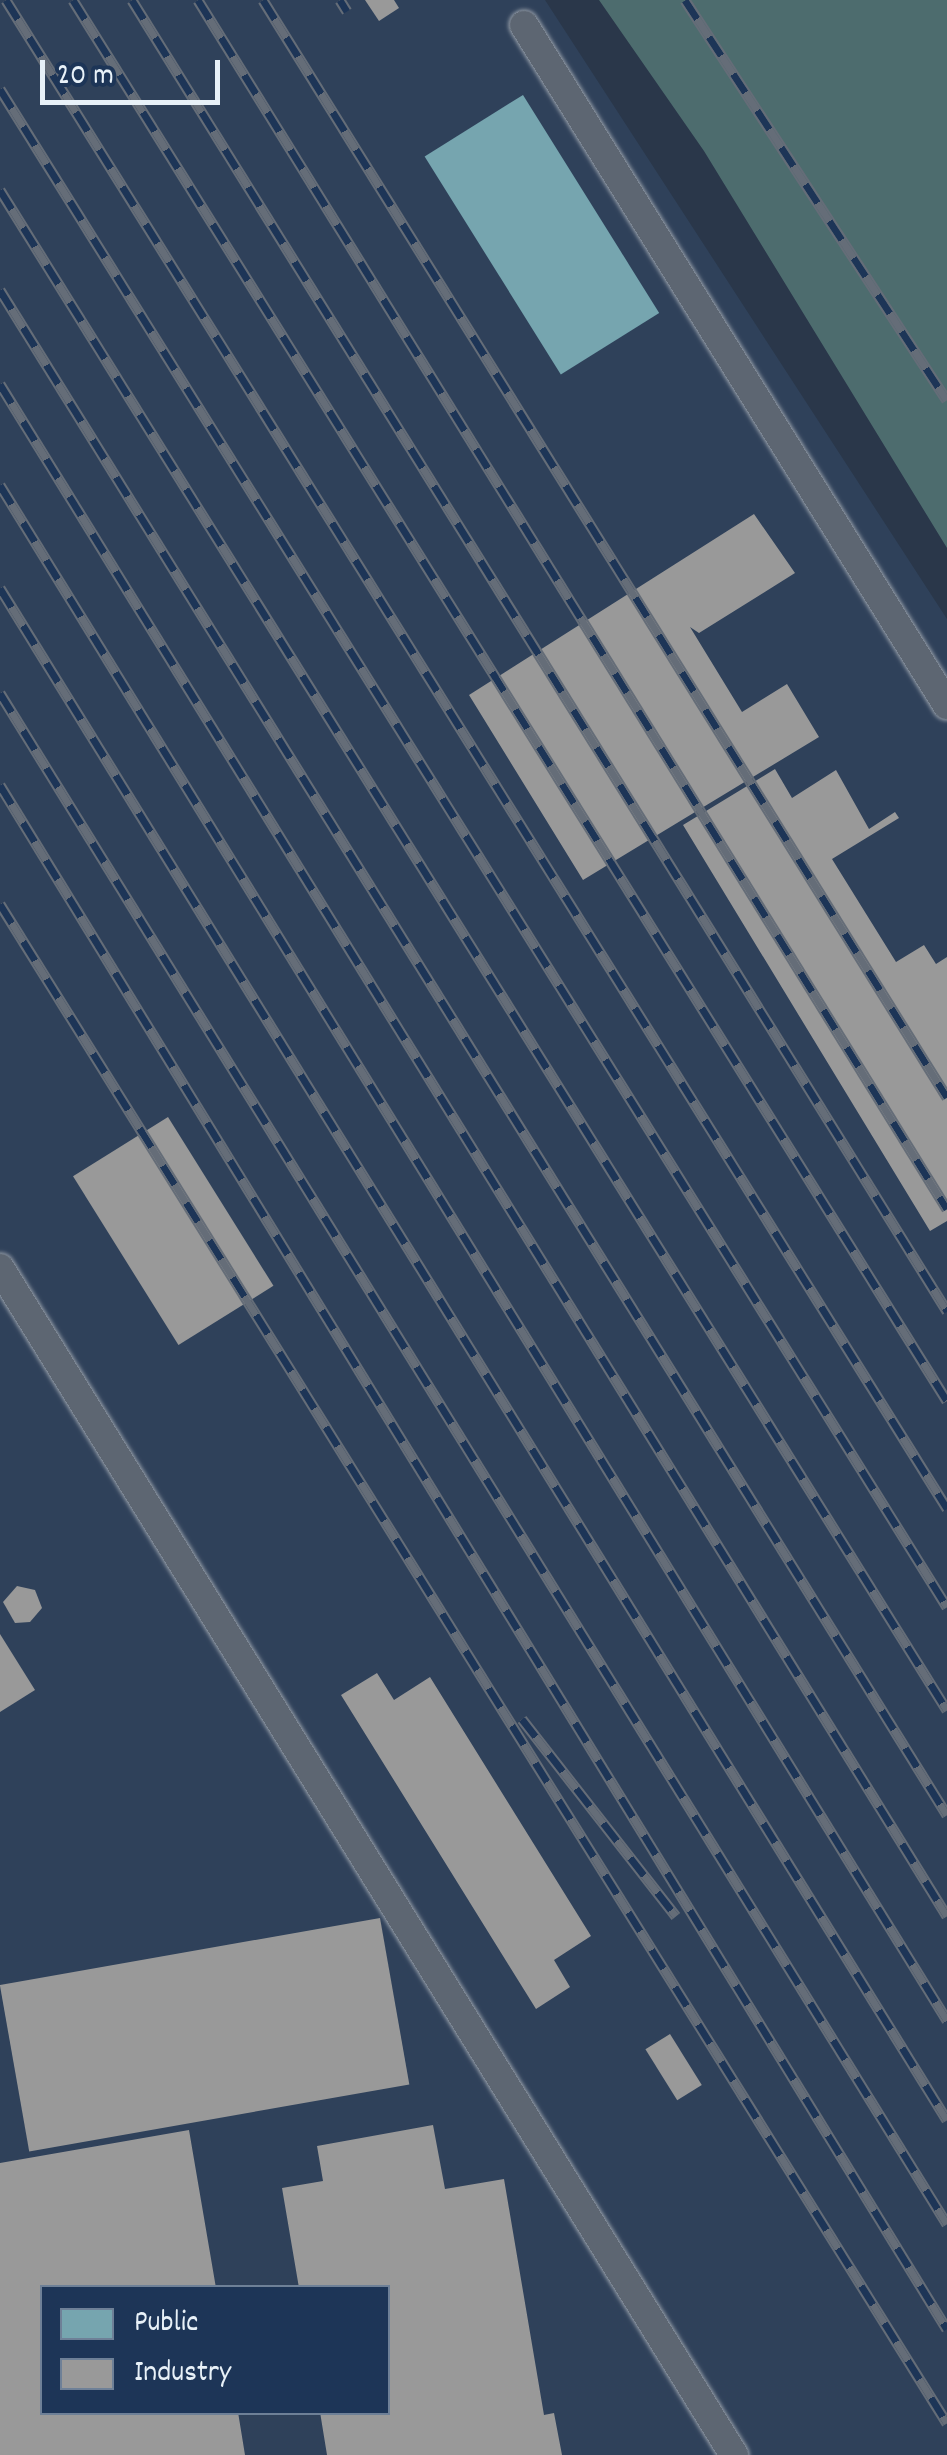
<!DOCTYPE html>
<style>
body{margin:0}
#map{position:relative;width:947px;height:2455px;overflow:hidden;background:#2a374a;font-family:Dekko,sans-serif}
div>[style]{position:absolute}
.built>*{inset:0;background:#2f415a}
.green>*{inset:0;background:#4d6c6e}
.public>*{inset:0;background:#76a5af;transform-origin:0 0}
.industry>*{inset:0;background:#999;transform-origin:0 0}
.roads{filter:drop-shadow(0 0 2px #959da7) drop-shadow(0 0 2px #959da7)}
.lane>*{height:28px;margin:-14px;padding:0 14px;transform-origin:14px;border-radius:14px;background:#5d6672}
.rail>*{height:11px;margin-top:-5.5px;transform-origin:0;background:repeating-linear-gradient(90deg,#1d3557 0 22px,#656d78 0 44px);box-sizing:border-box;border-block:2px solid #656d78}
span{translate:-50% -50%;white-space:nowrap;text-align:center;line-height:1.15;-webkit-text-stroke:10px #1d3557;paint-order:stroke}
.legend{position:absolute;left:40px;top:2285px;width:350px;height:130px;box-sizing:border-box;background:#1d3557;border:2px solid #6e8097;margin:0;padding:12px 18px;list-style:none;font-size:30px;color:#e8f1f8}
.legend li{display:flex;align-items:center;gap:20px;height:50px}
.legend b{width:50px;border:2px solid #6e8097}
.scale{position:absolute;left:40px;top:60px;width:180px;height:45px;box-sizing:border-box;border:5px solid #e8f1f8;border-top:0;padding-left:12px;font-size:30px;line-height:35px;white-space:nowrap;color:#e8f1f8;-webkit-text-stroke:8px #1d3557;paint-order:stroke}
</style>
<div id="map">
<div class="built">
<div style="clip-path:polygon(evenodd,0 0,545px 0,947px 619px,947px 2455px,0 2455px,0 0,42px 2288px,388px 2288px,388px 2412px,42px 2412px,42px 2288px)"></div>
</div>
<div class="green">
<div style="clip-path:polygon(599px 0,947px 0,947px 548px,704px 151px)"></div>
</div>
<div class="public">
<div style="left:523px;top:95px;width:257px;height:116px;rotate:58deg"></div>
</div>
<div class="industry">
<div style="clip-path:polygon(365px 0,394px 0,399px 8px,379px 21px)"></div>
<div style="clip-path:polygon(754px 514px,795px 573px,699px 633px,690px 627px,742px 712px,787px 684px,819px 737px,583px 880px,469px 695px)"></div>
<div style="clip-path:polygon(775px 769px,792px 798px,836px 770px,869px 829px,895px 812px,899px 818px,832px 859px,896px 962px,924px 945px,936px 964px,947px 957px,947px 1221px,930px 1231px,683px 825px)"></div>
<div style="left:168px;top:1117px;width:199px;height:112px;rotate:58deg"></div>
<div style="clip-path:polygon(17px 1586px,35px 1590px,42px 1608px,30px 1622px,15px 1623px,3px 1602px)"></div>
<div style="clip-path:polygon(0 1634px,35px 1690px,0 1712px)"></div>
<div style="clip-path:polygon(377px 1673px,394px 1700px,430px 1677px,591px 1936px,554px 1960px,570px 1987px,536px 2009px,341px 1695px)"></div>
<div style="left:380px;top:1918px;width:169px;height:386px;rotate:80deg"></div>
<div style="left:670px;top:2034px;width:60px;height:29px;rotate:58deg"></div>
<div style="clip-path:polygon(433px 2125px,445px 2189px,504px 2179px,544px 2415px,554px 2413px,562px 2455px,327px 2455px,320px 2412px,388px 2412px,388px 2288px,299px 2288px,282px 2188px,323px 2181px,317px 2146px)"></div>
<div style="clip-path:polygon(189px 2130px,216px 2288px,42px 2288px,42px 2412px,238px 2412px,245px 2455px,0 2455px,0 2163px)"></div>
</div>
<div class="roads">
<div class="lane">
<div style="left:524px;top:25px;width:801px;rotate:58.12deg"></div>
<div style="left:0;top:1268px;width:1396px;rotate:58.27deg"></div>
</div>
</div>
<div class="rail">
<div style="left:6px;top:0;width:1778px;rotate:58.04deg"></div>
<div style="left:73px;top:0;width:1651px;rotate:58.04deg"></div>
<div style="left:132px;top:0;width:1544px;rotate:58.13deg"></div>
<div style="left:198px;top:0;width:1422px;rotate:58.22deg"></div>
<div style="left:263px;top:0;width:1293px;rotate:58.06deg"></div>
<div style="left:340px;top:0;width:13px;rotate:58deg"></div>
<div style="left:685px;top:0;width:478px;rotate:56.8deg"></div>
<div style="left:0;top:89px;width:1789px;rotate:58.04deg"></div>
<div style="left:0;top:190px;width:1791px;rotate:58.08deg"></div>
<div style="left:0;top:290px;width:1795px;rotate:58.16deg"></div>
<div style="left:0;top:384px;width:1801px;rotate:58.28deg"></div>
<div style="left:0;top:485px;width:1804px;rotate:58.33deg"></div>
<div style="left:0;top:588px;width:1801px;rotate:58.28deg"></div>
<div style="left:0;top:693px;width:1800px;rotate:58.26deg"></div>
<div style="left:0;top:785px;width:1811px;rotate:58.48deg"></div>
<div style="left:0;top:904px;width:1790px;rotate:58.06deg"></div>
<div style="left:522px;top:1719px;width:250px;rotate:52deg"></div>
</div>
<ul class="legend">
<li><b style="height:28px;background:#76a5af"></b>Public</li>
<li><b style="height:28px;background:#999"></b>Industry</li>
</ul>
<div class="scale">20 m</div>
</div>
